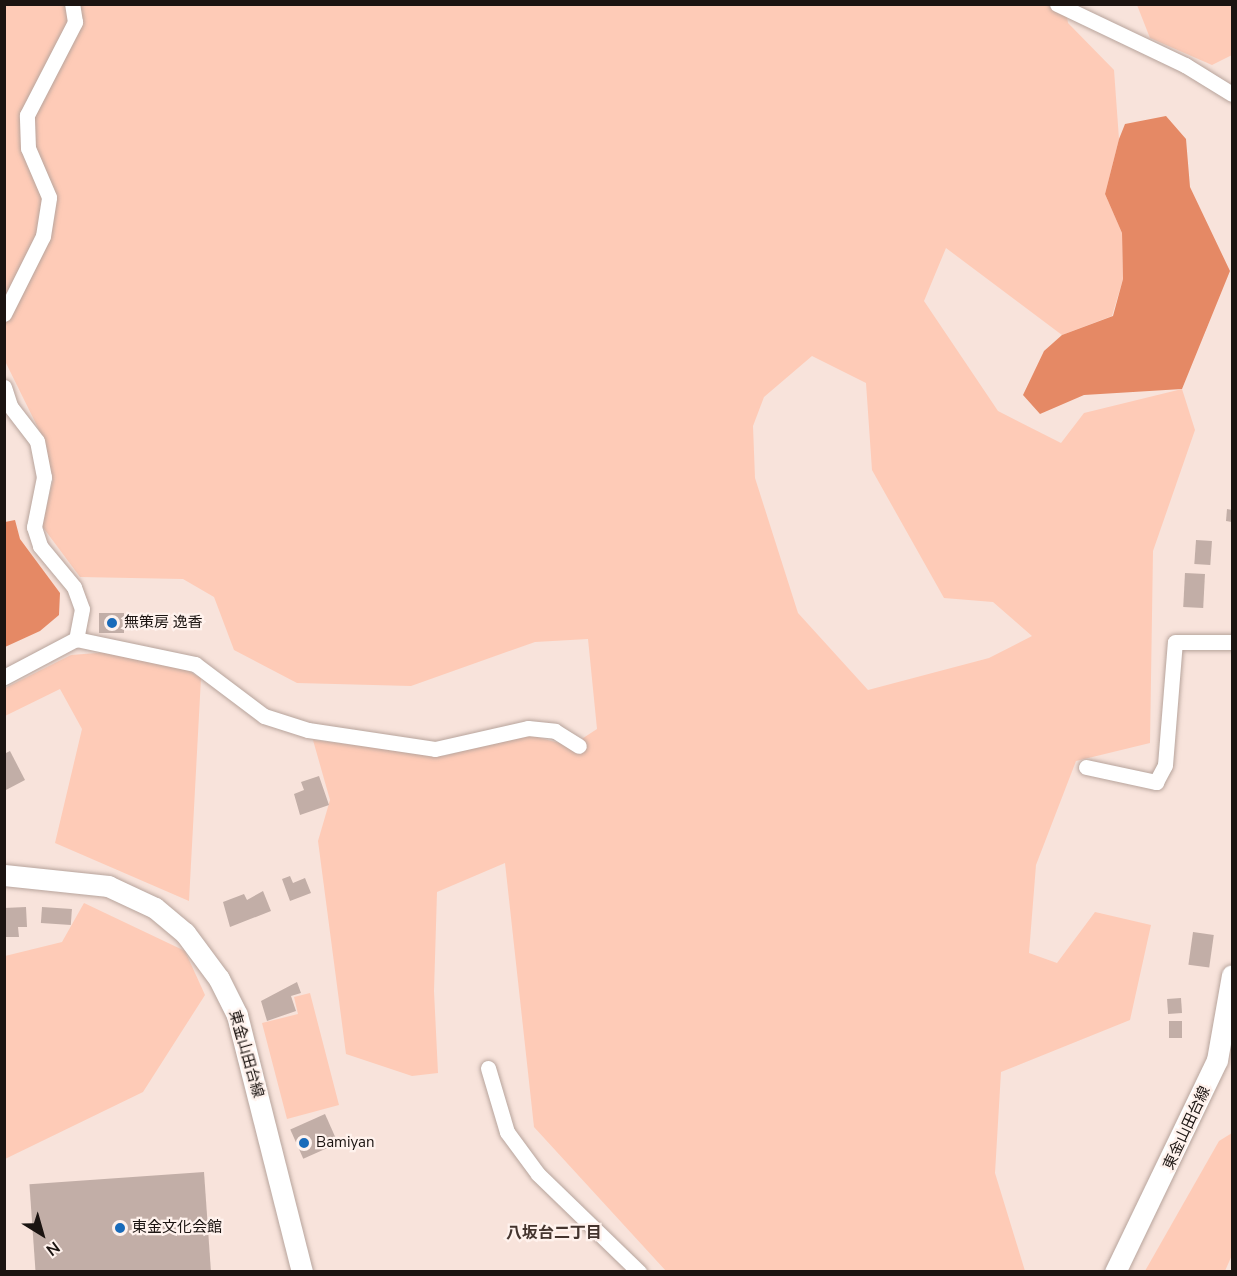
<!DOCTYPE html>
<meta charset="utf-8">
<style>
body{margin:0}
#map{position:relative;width:1237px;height:1276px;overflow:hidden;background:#f8e3db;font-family:"Nunito Sans","Noto Sans JP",sans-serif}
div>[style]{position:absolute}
.green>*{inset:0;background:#fecbb7}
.water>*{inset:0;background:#e58965}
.building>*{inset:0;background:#c2aea7;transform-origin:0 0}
.roads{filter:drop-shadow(0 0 2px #b7a49c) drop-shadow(0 0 2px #b7a49c)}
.street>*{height:15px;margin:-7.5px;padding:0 7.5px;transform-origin:7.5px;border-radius:7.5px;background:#fff}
.secondary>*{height:21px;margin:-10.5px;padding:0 10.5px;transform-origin:10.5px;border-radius:10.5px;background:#fff}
.dots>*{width:16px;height:16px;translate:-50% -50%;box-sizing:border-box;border:3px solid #fff2ed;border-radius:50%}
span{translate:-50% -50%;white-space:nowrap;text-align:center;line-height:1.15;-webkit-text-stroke:4.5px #fff2ed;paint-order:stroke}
.poi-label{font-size:15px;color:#1b1411}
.left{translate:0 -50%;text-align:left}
.street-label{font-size:15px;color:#1b1411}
.neighbourhood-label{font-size:16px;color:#44342e;font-weight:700}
.frame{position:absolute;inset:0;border:6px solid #1b1411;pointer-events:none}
.north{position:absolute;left:12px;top:1204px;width:60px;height:60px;-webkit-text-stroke:4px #fff2ed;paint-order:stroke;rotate:143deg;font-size:16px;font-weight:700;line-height:24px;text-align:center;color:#1b1411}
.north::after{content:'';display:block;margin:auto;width:21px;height:27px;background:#1b1411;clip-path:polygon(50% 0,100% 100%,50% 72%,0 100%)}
</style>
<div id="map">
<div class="green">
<div style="clip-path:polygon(evenodd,4px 5px,1065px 5px,1068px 23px,1114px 70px,1119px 139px,1105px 194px,1122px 233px,1123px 279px,1112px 316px,1062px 335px,946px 248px,924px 301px,998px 411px,1061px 443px,1084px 413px,1182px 389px,1195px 430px,1153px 551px,1150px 743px,1076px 761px,1036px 865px,1029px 953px,1057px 963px,1095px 912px,1151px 925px,1130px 1020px,1001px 1072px,995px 1173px,1025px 1271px,666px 1271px,534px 1127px,505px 863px,437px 892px,434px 991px,438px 1073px,412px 1076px,346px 1054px,318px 841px,330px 800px,313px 740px,444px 756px,525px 734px,571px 746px,597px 729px,588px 639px,535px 642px,411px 686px,297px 683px,234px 650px,214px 597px,183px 579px,80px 577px,42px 526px,53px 480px,42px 436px,5px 361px,4px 5px,812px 356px,866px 383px,872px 470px,944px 598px,993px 602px,1032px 636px,989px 658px,868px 690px,798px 613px,755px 478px,753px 426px,764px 397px,812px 356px)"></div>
<div style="clip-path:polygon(1137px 5px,1232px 5px,1232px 55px,1212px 65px,1150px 38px)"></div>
<div style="clip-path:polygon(148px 649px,201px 678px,189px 901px,55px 843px,82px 729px,60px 689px,5px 716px,5px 688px,71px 655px)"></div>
<div style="clip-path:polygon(84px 903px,185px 951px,205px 995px,143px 1092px,5px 1159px,5px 956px,62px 942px)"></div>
<div style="clip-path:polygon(310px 993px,339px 1105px,287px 1119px,262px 1023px,298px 1014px,294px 997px)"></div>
<div style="clip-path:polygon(1232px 1133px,1232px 1255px,1225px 1271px,1145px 1271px,1219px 1141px)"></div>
</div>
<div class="water">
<div style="clip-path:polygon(1166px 116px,1186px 139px,1190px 187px,1230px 271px,1182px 389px,1084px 395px,1040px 414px,1023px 395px,1044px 351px,1062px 335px,1113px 316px,1123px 279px,1122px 233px,1105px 194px,1119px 139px,1125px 124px)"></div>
<div style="clip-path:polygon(15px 520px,20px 539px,60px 593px,59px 615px,40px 631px,5px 647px,5px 522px)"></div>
</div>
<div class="building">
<div style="clip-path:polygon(1227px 509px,1232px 510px,1232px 522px,1226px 521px)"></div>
<div style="left:1196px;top:540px;width:16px;height:24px;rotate:4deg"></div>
<div style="left:1185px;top:573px;width:20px;height:34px;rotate:3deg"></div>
<div style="left:99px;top:613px;width:25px;height:20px"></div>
<div style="clip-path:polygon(10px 751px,25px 780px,4px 791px,4px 754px)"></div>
<div style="clip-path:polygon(319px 776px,329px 805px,300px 815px,294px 794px,304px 790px,301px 782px)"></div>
<div style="clip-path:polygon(290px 876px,293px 883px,305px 878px,311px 893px,290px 901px,282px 879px)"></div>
<div style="clip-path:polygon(263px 891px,271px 911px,230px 927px,223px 902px,244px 894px,247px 900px)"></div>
<div style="clip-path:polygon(26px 907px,27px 927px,18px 927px,19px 937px,4px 937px,4px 908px)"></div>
<div style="left:42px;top:907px;width:30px;height:16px;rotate:4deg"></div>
<div style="left:1193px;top:932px;width:21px;height:33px;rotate:8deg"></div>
<div style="clip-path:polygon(297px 982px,301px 993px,291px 996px,296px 1011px,267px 1021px,261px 1001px)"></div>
<div style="left:1181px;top:998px;width:15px;height:14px;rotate:86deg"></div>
<div style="left:1169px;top:1021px;width:13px;height:17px"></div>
<div style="left:325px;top:1114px;width:32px;height:38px;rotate:66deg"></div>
<div style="left:204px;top:1172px;width:100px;height:175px;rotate:86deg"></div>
</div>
<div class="roads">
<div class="street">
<div style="left:1057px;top:4px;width:142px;rotate:25.5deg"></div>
<div style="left:1185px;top:65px;width:55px;rotate:31.7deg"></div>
<div style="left:4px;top:314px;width:87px;rotate:-63.4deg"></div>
<div style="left:43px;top:236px;width:39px;rotate:-81deg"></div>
<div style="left:49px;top:197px;width:53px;rotate:-113.2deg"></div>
<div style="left:28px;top:148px;width:33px;rotate:-92deg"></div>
<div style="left:27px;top:115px;width:105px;rotate:-62.7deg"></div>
<div style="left:75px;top:22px;width:18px;rotate:-99deg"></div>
<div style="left:4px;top:387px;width:20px;rotate:72deg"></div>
<div style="left:10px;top:406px;width:44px;rotate:52.4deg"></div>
<div style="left:37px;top:441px;width:37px;rotate:79deg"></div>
<div style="left:44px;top:477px;width:51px;rotate:101.3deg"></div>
<div style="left:34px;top:527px;width:20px;rotate:72deg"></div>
<div style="left:40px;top:546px;width:53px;rotate:50.3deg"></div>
<div style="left:74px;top:587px;width:23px;rotate:70deg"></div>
<div style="left:82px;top:609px;width:31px;rotate:101deg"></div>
<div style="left:4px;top:677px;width:81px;rotate:-27.8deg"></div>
<div style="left:76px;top:639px;width:122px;rotate:11.9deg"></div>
<div style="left:195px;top:664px;width:86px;rotate:37deg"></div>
<div style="left:264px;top:716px;width:46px;rotate:17.7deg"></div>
<div style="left:308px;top:730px;width:128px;rotate:8.5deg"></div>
<div style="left:435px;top:749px;width:95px;rotate:-12.7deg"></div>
<div style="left:528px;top:728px;width:27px;rotate:6deg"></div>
<div style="left:555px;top:731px;width:28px;rotate:32deg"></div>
<div style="left:1086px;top:767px;width:72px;rotate:12.1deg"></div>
<div style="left:1156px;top:782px;width:19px;rotate:-62deg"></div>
<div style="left:1165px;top:765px;width:123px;rotate:-85.4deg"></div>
<div style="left:1175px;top:642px;width:57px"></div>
<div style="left:488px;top:1068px;width:67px;rotate:73.5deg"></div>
<div style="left:507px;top:1132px;width:52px;rotate:53.6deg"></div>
<div style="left:538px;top:1174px;width:141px;rotate:44.1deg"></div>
</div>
<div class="secondary">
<div style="left:4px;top:875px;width:105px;rotate:6deg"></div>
<div style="left:108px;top:886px;width:52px;rotate:25.1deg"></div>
<div style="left:155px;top:908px;width:39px;rotate:40deg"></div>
<div style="left:185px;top:933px;width:57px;rotate:53.5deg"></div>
<div style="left:219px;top:979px;width:40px;rotate:63.4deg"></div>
<div style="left:237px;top:1015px;width:265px;rotate:75.8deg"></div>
<div style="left:1115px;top:1272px;width:235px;rotate:-64.3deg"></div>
<div style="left:1217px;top:1060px;width:86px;rotate:-80deg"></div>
</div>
</div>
<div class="dots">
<div style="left:112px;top:623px;background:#196bba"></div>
<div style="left:304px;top:1143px;background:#196bba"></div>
<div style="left:120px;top:1228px;background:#196bba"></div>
</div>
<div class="poi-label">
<span class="left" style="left:124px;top:623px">無策房 逸香</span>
<span class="left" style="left:316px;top:1143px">Bamiyan</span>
<span class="left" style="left:132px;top:1228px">東金文化会館</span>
</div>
<div class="street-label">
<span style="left:246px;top:1054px;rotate:74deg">東金山田台線</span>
<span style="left:1187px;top:1128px;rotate:-65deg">東金山田台線</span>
</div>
<div class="neighbourhood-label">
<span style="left:554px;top:1233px">八坂台二丁目</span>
</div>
<div class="frame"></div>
<div class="north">N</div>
</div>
